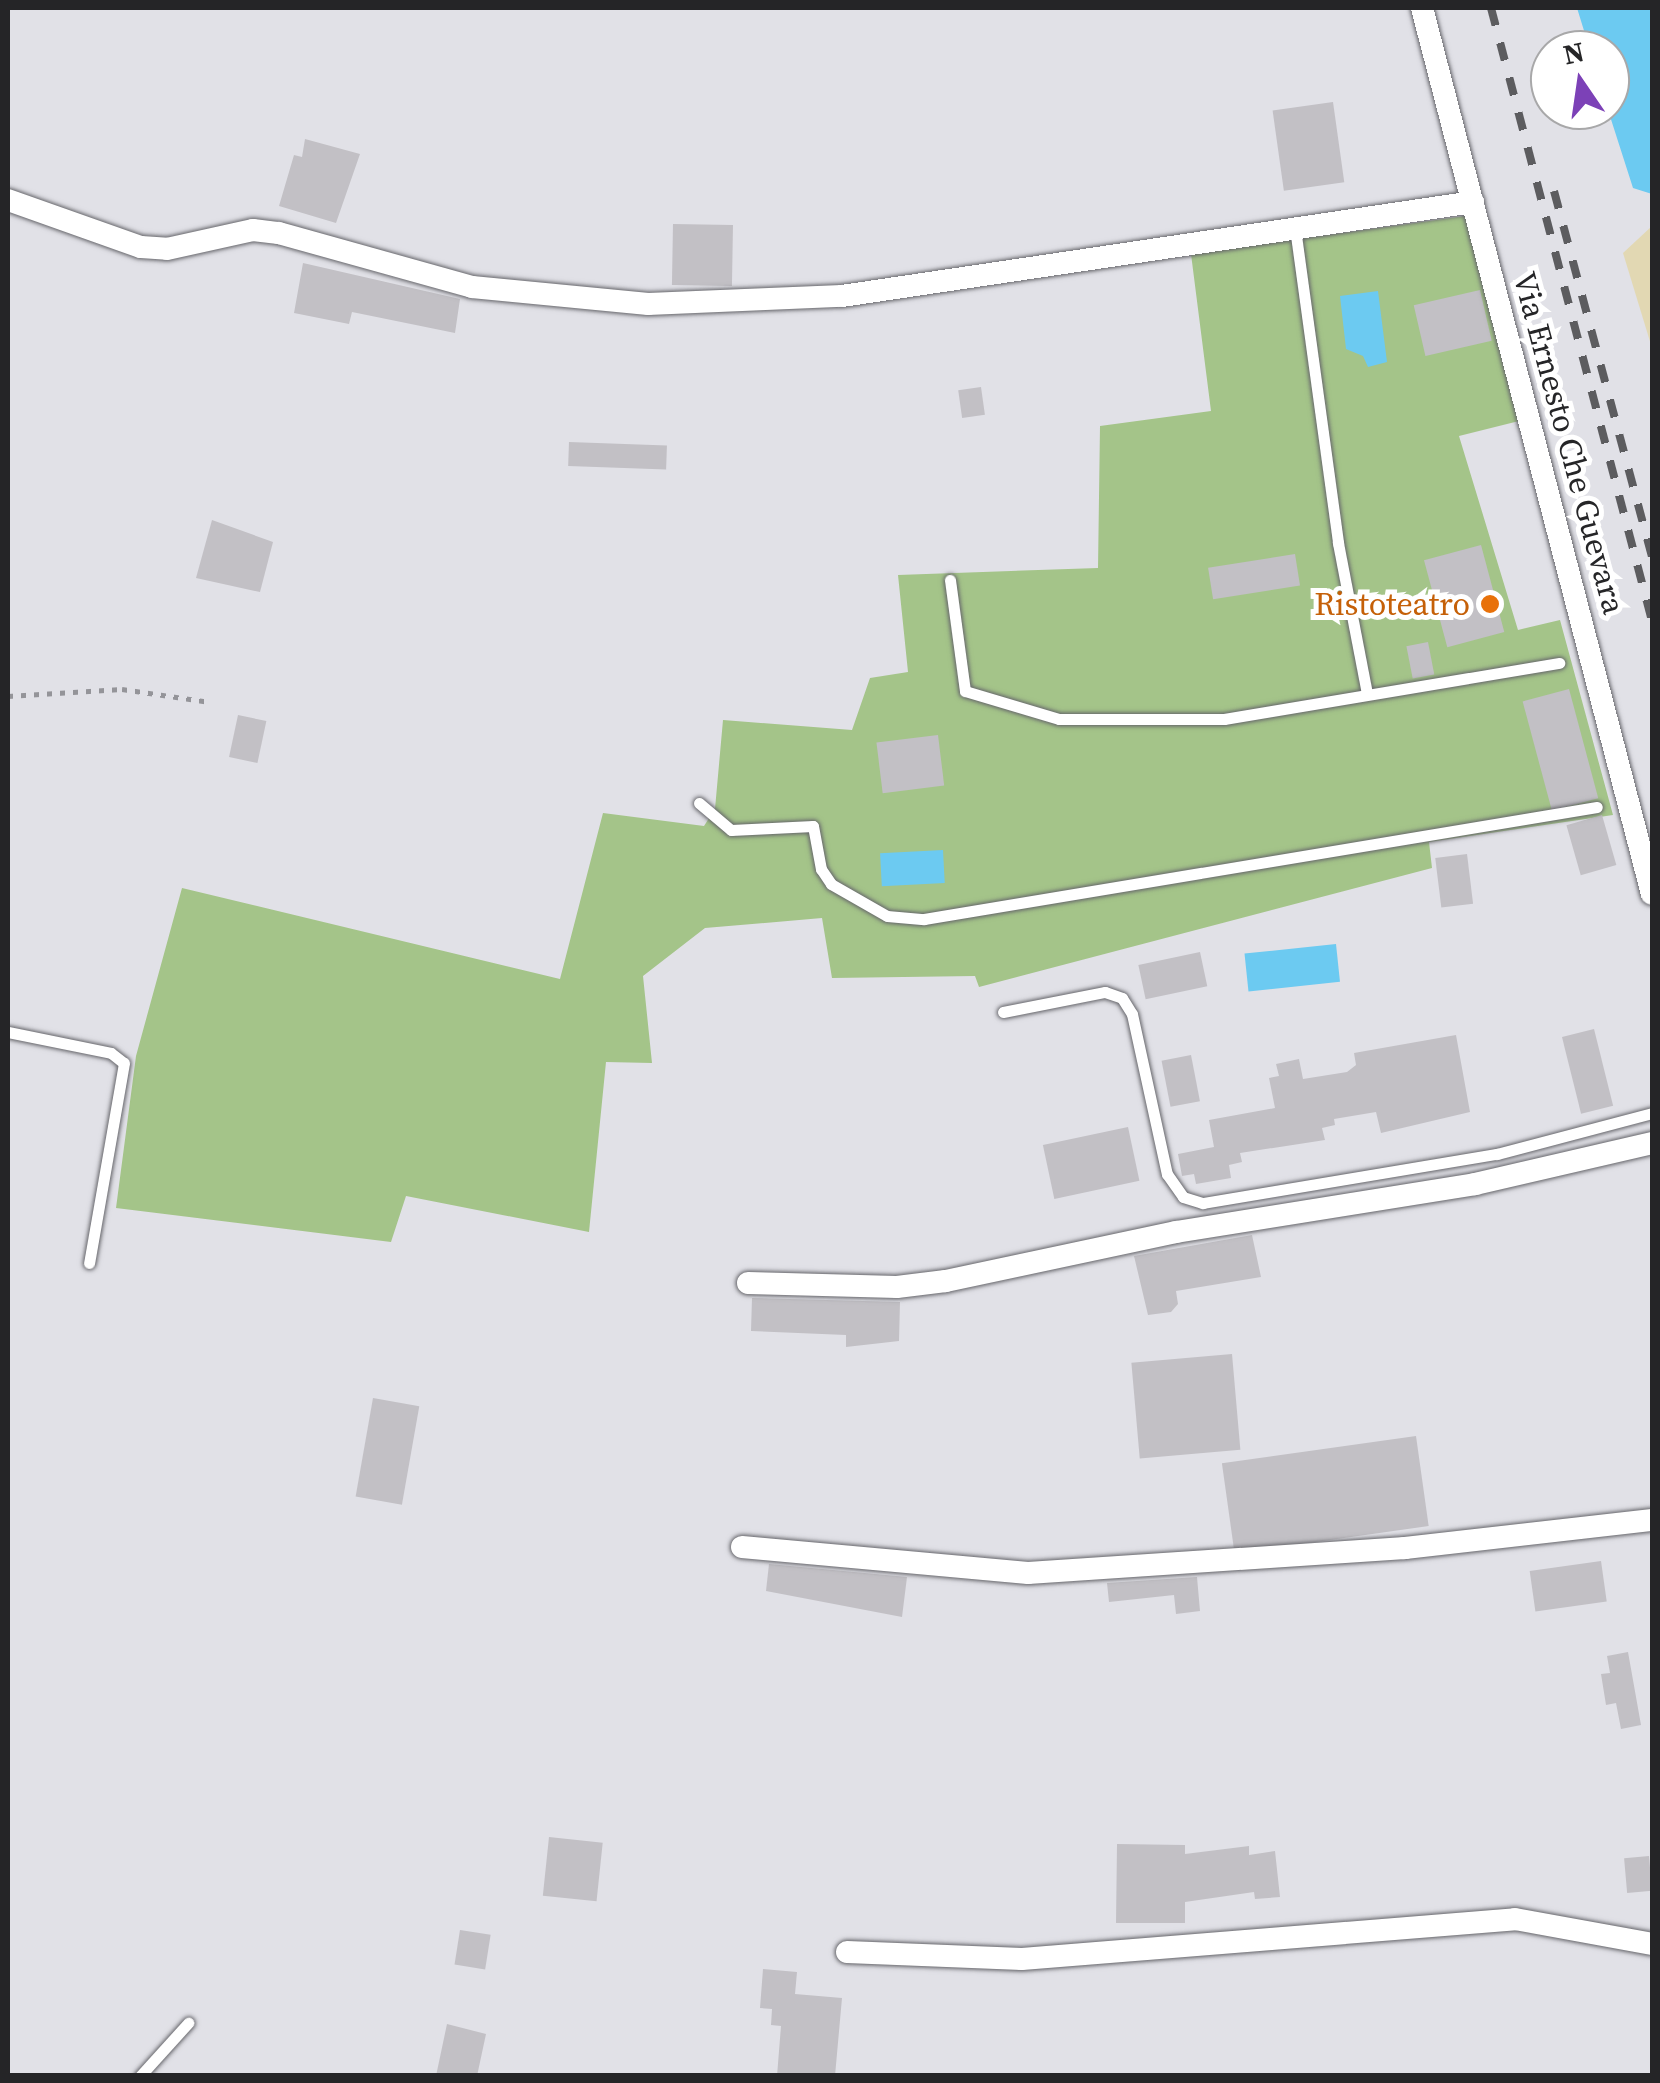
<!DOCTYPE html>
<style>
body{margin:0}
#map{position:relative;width:1660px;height:2083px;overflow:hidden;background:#e1e1e7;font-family:"Source Serif 4",serif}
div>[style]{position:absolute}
.green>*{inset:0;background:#a4c489}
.sand>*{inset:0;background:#e2d8b3}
.water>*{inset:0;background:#6ccaf1;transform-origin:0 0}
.building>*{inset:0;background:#c2c0c5;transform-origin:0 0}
.path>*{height:5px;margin-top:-2.5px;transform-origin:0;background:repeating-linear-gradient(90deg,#949499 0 5px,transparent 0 13px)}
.roads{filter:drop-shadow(0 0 2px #66666b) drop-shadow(0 0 2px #66666b)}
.service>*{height:11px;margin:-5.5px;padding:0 5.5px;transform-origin:5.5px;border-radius:5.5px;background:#fff}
.minor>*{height:22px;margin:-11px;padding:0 11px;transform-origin:11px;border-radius:11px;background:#fff}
.rail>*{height:8px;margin-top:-4px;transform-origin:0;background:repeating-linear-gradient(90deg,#5c5c5f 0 18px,transparent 0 36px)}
.dots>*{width:28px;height:28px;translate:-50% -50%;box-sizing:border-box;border:5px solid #fff;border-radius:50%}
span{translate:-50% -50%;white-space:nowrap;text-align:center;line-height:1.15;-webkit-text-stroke:10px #fff;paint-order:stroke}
.street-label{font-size:32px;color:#252527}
.food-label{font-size:32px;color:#c56008}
.right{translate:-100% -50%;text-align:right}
.frame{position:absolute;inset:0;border:10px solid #252527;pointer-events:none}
.north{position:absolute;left:1530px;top:30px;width:100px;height:100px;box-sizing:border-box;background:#fff;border:2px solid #a8a8a9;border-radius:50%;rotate:347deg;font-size:28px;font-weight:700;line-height:40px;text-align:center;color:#252527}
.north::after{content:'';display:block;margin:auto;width:35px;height:45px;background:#7c41b7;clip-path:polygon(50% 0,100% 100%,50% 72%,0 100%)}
</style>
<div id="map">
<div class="green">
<div style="clip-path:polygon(1465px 216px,1519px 421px,1459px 436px,1518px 630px,1560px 620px,1613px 815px,1429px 842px,1432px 868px,979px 987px,975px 976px,832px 978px,822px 918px,705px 928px,643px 976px,652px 1063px,606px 1062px,589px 1232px,406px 1196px,391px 1242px,116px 1208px,136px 1056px,182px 888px,560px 979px,603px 813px,704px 826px,715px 809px,723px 720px,852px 730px,870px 678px,908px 672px,898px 575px,1098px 568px,1100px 426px,1211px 411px,1191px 254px)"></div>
</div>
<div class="sand">
<div style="clip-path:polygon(1652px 226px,1652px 348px,1623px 253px)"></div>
</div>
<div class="water">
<div style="clip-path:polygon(1577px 8px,1652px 8px,1652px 194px,1633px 188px,1608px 110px,1610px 50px,1590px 50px)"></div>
<div style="clip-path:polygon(1378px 291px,1387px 362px,1368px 367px,1363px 356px,1346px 349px,1340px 296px)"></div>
<div style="left:943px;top:850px;width:33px;height:63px;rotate:87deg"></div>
<div style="left:1336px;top:944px;width:38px;height:92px;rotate:84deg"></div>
</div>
<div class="building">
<div style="left:1333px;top:102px;width:81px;height:61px;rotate:82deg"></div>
<div style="clip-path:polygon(305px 139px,360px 154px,336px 223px,279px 206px,294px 155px,302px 157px)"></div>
<div style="left:673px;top:224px;width:60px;height:61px;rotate:1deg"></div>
<div style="clip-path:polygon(303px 263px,460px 299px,455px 333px,352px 312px,349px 324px,294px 313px)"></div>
<div style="left:1480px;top:290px;width:52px;height:68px;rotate:77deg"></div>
<div style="left:981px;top:387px;width:28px;height:23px;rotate:82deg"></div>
<div style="left:569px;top:442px;width:98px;height:24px;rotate:2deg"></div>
<div style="clip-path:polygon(212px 520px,273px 542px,260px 592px,196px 578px)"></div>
<div style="left:1481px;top:545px;width:90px;height:59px;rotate:75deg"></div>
<div style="left:1295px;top:554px;width:32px;height:88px;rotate:81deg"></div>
<div style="left:1428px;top:642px;width:33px;height:22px;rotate:79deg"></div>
<div style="left:1569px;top:689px;width:113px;height:48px;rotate:75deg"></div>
<div style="left:238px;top:715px;width:29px;height:43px;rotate:12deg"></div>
<div style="left:938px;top:735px;width:51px;height:62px;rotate:83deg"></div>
<div style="left:1602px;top:815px;width:52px;height:37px;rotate:74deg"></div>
<div style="left:1467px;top:854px;width:50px;height:32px;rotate:83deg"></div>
<div style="left:1200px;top:952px;width:35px;height:63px;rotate:78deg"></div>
<div style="left:1594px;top:1029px;width:79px;height:33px;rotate:76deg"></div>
<div style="clip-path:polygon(1456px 1035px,1470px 1112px,1381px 1133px,1376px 1112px,1334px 1119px,1335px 1125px,1322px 1128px,1325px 1140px,1240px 1153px,1242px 1162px,1229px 1165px,1231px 1178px,1196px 1184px,1194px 1174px,1182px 1176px,1178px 1154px,1214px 1147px,1209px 1120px,1275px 1108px,1269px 1078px,1279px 1076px,1276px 1064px,1299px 1059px,1303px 1079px,1347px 1072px,1356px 1065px,1354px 1053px)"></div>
<div style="left:1191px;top:1055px;width:47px;height:30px;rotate:79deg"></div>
<div style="left:1128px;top:1127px;width:55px;height:87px;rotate:78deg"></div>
<div style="clip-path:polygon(1252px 1235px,1261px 1277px,1176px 1291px,1178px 1304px,1171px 1312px,1148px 1315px,1134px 1256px)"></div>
<div style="clip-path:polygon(752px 1298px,900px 1302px,899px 1341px,846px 1347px,846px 1335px,751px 1331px)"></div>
<div style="left:1232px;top:1354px;width:96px;height:101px;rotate:85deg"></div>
<div style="left:373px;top:1398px;width:47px;height:100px;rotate:10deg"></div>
<div style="left:1416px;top:1436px;width:91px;height:196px;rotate:82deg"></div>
<div style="left:1601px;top:1561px;width:41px;height:72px;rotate:82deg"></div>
<div style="clip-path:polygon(769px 1564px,907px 1577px,902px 1617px,766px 1591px)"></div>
<div style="clip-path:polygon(1197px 1577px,1200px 1611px,1176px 1614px,1174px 1595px,1109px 1602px,1107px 1583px)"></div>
<div style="clip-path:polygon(1628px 1652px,1641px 1725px,1621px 1729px,1616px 1703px,1606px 1705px,1601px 1674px,1610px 1673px,1607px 1656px)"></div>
<div style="left:549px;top:1837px;width:54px;height:59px;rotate:6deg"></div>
<div style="clip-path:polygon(1117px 1844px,1185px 1845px,1185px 1854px,1249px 1846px,1249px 1855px,1275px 1851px,1280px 1897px,1255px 1899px,1254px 1892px,1185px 1902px,1185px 1923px,1116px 1923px)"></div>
<div style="left:1649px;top:1856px;width:35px;height:25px;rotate:85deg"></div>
<div style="left:460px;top:1930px;width:31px;height:35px;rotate:9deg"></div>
<div style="clip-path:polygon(763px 1969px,797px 1972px,795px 1994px,842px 1998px,835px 2076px,777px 2076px,781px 2026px,771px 2025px,772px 2009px,760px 2008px)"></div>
<div style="clip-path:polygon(447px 2024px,486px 2034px,477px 2076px,436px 2076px)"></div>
</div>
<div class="path">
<div style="left:8px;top:696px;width:114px;rotate:-3.5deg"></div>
<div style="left:122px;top:689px;width:89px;rotate:8.4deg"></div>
</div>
<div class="roads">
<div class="service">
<div style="left:1295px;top:228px;width:318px;rotate:82.2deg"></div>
<div style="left:1338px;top:543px;width:154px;rotate:79.1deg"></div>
<div style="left:950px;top:580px;width:112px;rotate:82.3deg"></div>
<div style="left:965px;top:691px;width:98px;rotate:16.6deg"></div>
<div style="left:1059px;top:719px;width:165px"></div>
<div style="left:1224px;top:719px;width:340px;rotate:-9.5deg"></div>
<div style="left:699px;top:803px;width:42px;rotate:40.2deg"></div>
<div style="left:731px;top:830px;width:82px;rotate:-2.8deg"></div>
<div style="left:813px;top:826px;width:44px;rotate:79.5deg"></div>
<div style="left:821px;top:869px;width:18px;rotate:56deg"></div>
<div style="left:831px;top:884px;width:64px;rotate:29.7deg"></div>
<div style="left:887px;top:916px;width:37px;rotate:5deg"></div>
<div style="left:924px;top:919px;width:682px;rotate:-9.45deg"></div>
<div style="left:1003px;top:1012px;width:104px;rotate:-11.1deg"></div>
<div style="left:1105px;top:992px;width:18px;rotate:19deg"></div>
<div style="left:1122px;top:998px;width:19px;rotate:58deg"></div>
<div style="left:1132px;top:1014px;width:164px;rotate:77.7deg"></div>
<div style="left:1167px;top:1174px;width:28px;rotate:55deg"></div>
<div style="left:1183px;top:1197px;width:21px;rotate:17deg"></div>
<div style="left:1203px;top:1203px;width:298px;rotate:-9.5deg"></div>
<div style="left:1497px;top:1154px;width:160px;rotate:-14.8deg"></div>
<div style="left:8px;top:1032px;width:105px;rotate:11.5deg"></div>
<div style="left:111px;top:1053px;width:16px;rotate:38deg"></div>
<div style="left:124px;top:1063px;width:203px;rotate:99.9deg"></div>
<div style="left:140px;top:2076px;width:72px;rotate:-47.8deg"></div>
</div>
<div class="minor">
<div style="left:1422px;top:8px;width:915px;rotate:75.45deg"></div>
<div style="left:8px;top:200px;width:141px;rotate:19.5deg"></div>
<div style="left:141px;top:247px;width:26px;rotate:4deg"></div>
<div style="left:167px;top:249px;width:88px;rotate:-12.5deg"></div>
<div style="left:253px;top:230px;width:26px;rotate:7deg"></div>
<div style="left:279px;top:233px;width:200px;rotate:15.6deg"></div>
<div style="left:472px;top:287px;width:177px;rotate:5.5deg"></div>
<div style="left:648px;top:304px;width:194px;rotate:-2.4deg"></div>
<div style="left:842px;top:296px;width:638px;rotate:-8.47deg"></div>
<div style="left:748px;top:1283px;width:149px;rotate:1.5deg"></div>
<div style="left:897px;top:1287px;width:49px;rotate:-7deg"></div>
<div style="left:946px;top:1281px;width:235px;rotate:-12deg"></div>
<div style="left:1176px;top:1232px;width:303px;rotate:-9.1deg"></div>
<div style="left:1475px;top:1184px;width:182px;rotate:-13deg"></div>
<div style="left:742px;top:1547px;width:287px;rotate:5.2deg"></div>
<div style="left:1028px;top:1573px;width:378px;rotate:-3.8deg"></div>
<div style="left:1405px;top:1548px;width:249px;rotate:-6.5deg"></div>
<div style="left:847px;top:1952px;width:175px;rotate:2.3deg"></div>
<div style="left:1022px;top:1959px;width:495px;rotate:-4.6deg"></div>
<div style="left:1515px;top:1919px;width:139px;rotate:10.3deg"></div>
</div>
</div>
<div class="rail">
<div style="left:1491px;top:8px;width:634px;rotate:75.28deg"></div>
<div style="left:1554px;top:191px;width:379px;rotate:75deg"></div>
</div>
<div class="dots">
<div style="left:1490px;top:604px;background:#e8710a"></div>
</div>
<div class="street-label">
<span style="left:1569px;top:443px;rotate:75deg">Via Ernesto Che Guevara</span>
</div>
<div class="food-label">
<span class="right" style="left:1470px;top:604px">Ristoteatro</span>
</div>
<div class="frame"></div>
<div class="north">N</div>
</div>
